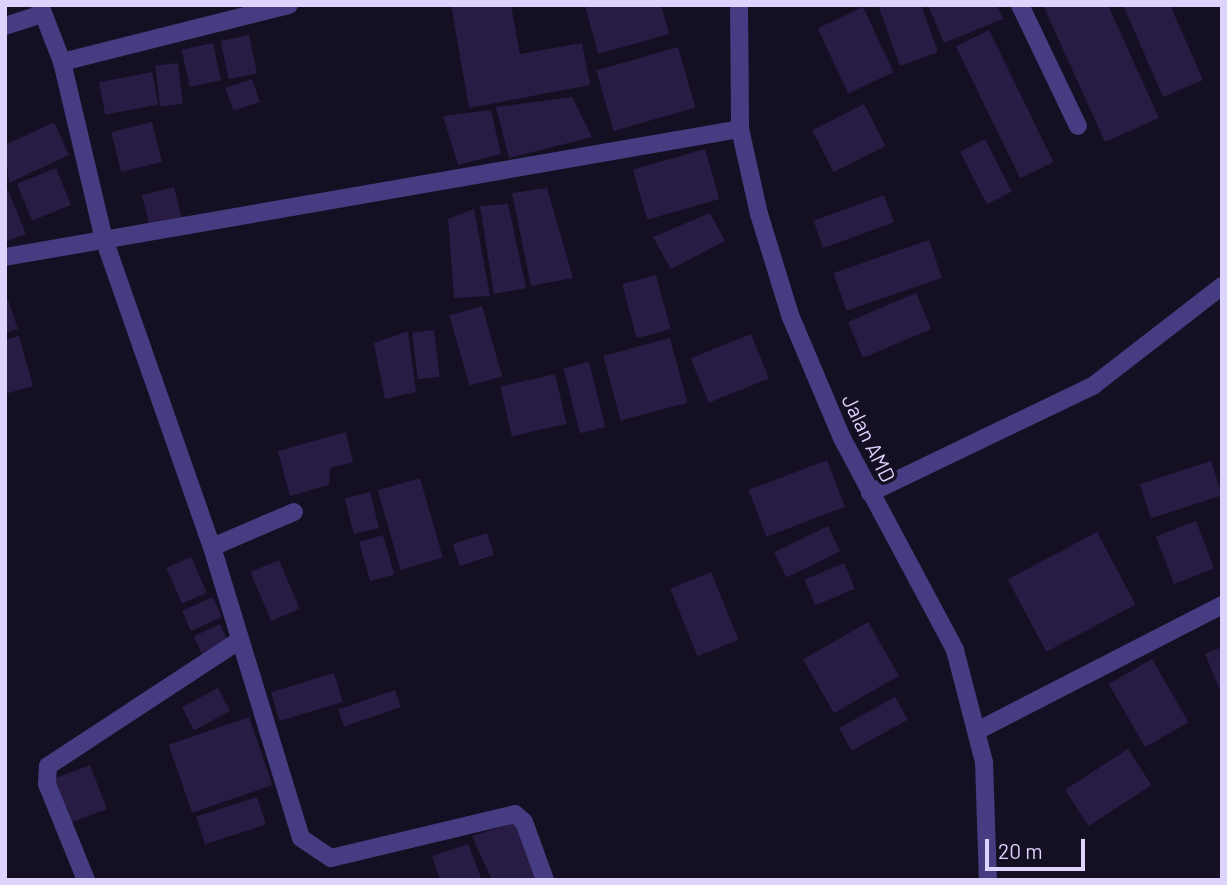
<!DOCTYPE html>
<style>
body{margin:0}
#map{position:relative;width:1227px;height:885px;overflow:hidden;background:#150f23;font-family:Barlow,sans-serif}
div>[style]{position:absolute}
.building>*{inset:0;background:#281c44;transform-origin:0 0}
.minor>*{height:18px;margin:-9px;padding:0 9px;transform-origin:9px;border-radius:9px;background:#463c81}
.tertiary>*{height:18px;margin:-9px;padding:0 9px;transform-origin:9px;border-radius:9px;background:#463c81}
span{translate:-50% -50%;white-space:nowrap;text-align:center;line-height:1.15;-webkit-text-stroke:7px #150f23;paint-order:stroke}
.street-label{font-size:21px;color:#ddd3fd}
.frame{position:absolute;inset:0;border:7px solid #ddd3fd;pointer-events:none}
.scale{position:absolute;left:985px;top:839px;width:100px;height:32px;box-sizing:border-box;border:4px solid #ddd3fd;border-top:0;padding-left:9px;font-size:21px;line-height:24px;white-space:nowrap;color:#ddd3fd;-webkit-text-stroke:5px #150f23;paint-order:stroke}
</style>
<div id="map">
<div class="building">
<div style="clip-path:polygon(451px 5px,511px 5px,520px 54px,582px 43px,590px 85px,469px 108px)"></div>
<div style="clip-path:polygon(585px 5px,661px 5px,669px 34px,598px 54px)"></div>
<div style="clip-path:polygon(878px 5px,921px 5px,938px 52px,900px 66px)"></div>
<div style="clip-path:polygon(928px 5px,997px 5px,1003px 19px,944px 43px)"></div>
<div style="clip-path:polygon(1043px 5px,1108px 5px,1159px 118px,1105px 142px)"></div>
<div style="clip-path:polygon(1123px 5px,1170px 5px,1203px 80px,1163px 97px)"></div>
<div style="left:863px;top:7px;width:72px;height:50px;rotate:65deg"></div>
<div style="left:989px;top:30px;width:147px;height:37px;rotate:64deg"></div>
<div style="left:249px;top:35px;width:39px;height:29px;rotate:78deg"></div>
<div style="left:213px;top:43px;width:38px;height:32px;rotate:78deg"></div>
<div style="left:678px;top:47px;width:63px;height:85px;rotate:74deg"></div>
<div style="left:178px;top:63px;width:41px;height:23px;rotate:83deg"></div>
<div style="left:152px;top:72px;width:33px;height:54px;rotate:79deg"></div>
<div style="left:252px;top:79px;width:24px;height:28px;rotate:71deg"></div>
<div style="clip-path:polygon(572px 97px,592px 137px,509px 158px,496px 107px)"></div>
<div style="left:864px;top:104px;width:47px;height:58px;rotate:63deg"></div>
<div style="clip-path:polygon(491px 110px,501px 154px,458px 165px,443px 116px)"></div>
<div style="clip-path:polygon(54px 122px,69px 155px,9px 183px,5px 145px)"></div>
<div style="left:152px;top:122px;width:41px;height:42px;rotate:76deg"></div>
<div style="left:985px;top:139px;width:59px;height:28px;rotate:63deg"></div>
<div style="left:705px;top:149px;width:52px;height:75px;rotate:74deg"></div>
<div style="left:56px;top:168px;width:40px;height:42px;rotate:68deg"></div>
<div style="left:174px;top:187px;width:33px;height:33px;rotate:76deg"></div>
<div style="clip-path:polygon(547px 188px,573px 278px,531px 286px,512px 193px)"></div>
<div style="clip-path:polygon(8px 190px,26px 234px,5px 242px,5px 191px)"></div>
<div style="left:884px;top:195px;width:29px;height:75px;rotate:70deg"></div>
<div style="clip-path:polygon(508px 204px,526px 288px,494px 294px,480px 206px)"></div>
<div style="clip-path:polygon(474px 209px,490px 296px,454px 298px,448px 219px)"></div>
<div style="clip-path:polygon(710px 213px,725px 241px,671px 269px,653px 237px)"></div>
<div style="left:929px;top:240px;width:40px;height:101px;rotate:71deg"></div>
<div style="left:656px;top:275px;width:56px;height:35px;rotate:75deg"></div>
<div style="clip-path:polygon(5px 291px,18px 329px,5px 333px)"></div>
<div style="left:916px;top:293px;width:39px;height:74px;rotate:67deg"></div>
<div style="left:482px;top:306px;width:73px;height:34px;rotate:74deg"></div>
<div style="left:434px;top:330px;width:47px;height:22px;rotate:83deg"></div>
<div style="clip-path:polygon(408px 331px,416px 392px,385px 399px,374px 343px)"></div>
<div style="left:751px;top:334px;width:48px;height:65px;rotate:68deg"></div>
<div style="clip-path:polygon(19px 336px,33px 386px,5px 394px,5px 340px)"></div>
<div style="left:670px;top:338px;width:67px;height:69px;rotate:75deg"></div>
<div style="left:589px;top:362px;width:67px;height:26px;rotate:76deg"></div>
<div style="left:555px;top:374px;width:51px;height:56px;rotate:77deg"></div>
<div style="clip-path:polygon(346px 432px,353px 462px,330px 468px,329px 485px,290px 496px,278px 451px)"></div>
<div style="left:827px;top:460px;width:50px;height:84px;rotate:69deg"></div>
<div style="left:1211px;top:461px;width:36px;height:75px;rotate:72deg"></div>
<div style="left:420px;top:478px;width:83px;height:44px;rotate:74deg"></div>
<div style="left:370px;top:492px;width:37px;height:26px;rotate:76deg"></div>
<div style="left:1196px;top:521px;width:51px;height:43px;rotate:69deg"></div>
<div style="left:828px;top:526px;width:28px;height:60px;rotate:64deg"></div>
<div style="left:1097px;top:532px;width:82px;height:101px;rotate:62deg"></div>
<div style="left:487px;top:533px;width:23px;height:36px;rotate:72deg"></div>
<div style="left:383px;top:535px;width:41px;height:25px;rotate:74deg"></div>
<div style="left:191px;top:557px;width:39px;height:27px;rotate:66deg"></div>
<div style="left:279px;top:560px;width:53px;height:31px;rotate:67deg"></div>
<div style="left:844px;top:563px;width:28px;height:43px;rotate:67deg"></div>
<div style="left:711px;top:572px;width:73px;height:44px;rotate:68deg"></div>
<div style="left:213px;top:597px;width:22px;height:34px;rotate:66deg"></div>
<div style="left:868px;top:622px;width:62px;height:75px;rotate:60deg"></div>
<div style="left:220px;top:624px;width:23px;height:29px;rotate:65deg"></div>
<div style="clip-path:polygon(1222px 647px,1222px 695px,1205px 654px)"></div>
<div style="left:1152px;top:659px;width:73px;height:50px;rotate:60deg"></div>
<div style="left:334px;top:673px;width:30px;height:66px;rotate:73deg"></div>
<div style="left:218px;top:688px;width:26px;height:41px;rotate:62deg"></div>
<div style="left:395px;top:690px;width:18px;height:60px;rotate:71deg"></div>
<div style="left:895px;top:697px;width:26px;height:64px;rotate:61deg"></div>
<div style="left:249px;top:717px;width:72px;height:85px;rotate:71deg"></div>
<div style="left:1128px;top:749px;width:43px;height:75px;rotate:57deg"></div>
<div style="left:90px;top:765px;width:47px;height:38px;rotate:69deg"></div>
<div style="left:257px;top:797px;width:29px;height:64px;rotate:72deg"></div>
<div style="clip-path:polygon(517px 822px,538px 880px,492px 880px,472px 836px)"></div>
<div style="clip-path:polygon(468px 844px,482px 880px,440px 880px,432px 856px)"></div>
</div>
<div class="minor">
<div style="left:40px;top:5px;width:61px;rotate:68.9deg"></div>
<div style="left:62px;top:62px;width:182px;rotate:76.7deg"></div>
<div style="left:104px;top:239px;width:326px;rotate:70.7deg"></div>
<div style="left:1020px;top:5px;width:134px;rotate:64.4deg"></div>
<div style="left:5px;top:26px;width:39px;rotate:-18deg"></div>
<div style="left:62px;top:62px;width:234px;rotate:-14.1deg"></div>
<div style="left:5px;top:257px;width:746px;rotate:-9.88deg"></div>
<div style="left:870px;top:493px;width:249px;rotate:-25.7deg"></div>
<div style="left:1094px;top:385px;width:162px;rotate:-37.7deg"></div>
<div style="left:294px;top:512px;width:89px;rotate:156.9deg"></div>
<div style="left:212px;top:547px;width:304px;rotate:73deg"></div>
<div style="left:301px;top:838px;width:36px;rotate:34deg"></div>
<div style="left:331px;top:858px;width:189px;rotate:-13.4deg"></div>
<div style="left:515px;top:814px;width:12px;rotate:42deg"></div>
<div style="left:524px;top:822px;width:62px;rotate:70.1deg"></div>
<div style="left:979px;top:730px;width:273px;rotate:-27.2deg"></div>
<div style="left:86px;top:880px;width:104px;rotate:-112.1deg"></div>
<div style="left:47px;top:784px;width:18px;rotate:-87deg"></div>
<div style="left:48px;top:766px;width:226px;rotate:-33.3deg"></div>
</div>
<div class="tertiary">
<div style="left:739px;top:5px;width:124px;rotate:89.5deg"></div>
<div style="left:740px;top:129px;width:87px;rotate:77.4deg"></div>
<div style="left:759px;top:214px;width:106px;rotate:72.9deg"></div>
<div style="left:790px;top:315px;width:134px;rotate:67.1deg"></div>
<div style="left:842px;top:438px;width:240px;rotate:61.9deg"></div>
<div style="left:955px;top:650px;width:116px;rotate:75.5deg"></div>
<div style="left:984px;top:762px;width:118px;rotate:88.1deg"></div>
</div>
<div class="street-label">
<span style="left:869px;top:438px;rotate:64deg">Jalan AMD</span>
</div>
<div class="frame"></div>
<div class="scale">20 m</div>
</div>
